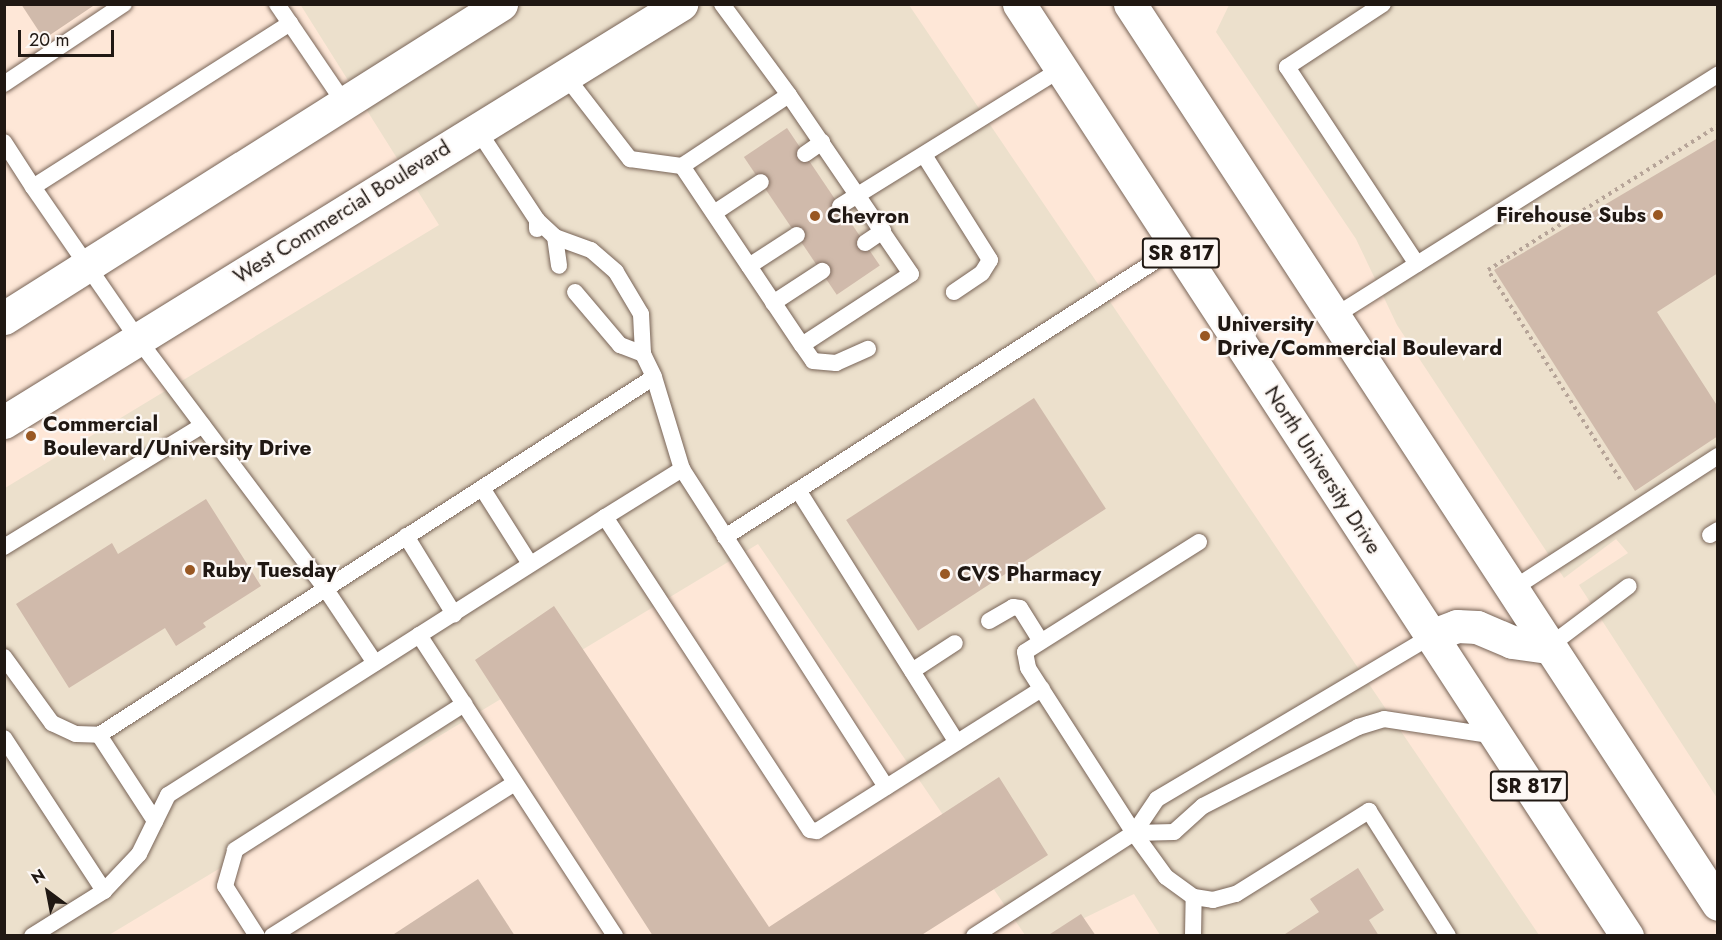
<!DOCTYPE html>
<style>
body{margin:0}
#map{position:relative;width:1722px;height:940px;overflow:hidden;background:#fee7d7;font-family:Jost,sans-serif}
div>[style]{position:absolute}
.commercial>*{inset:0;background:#ece0cc}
.building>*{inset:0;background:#d0baab;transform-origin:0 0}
.path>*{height:4px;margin-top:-2px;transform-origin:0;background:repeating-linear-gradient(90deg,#b6a498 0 3px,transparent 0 7.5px)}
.roads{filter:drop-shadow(0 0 2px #786457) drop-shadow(0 0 2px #786457)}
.lane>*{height:16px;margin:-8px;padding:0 8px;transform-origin:8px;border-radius:8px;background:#fff}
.primary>*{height:33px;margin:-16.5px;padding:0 16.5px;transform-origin:16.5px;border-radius:16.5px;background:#fff}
.highway>*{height:33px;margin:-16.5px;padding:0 16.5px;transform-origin:16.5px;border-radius:16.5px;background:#fff}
.dots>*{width:16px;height:16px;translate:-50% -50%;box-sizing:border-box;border:3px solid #fdf8f5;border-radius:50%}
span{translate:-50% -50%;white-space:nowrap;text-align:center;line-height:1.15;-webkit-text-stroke:4.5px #fdf8f5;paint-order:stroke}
.shield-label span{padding:2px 4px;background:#fdf8f5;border:2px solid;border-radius:4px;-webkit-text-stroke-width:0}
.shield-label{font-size:20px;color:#201813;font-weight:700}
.street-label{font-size:21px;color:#201813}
.poi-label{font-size:21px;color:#201813;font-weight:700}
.right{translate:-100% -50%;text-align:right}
.left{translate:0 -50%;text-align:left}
.frame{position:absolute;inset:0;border:6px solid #201813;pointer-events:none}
.north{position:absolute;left:18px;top:862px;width:60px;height:60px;-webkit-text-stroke:4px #fdf8f5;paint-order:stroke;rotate:328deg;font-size:16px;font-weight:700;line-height:24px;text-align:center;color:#201813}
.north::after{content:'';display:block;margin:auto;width:21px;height:27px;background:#201813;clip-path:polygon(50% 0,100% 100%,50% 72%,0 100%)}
.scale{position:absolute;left:18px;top:30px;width:96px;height:27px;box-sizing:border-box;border:3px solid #201813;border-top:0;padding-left:8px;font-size:18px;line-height:21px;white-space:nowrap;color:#201813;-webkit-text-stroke:4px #fdf8f5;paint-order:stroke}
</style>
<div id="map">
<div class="commercial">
<div style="clip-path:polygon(300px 4px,909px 5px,1539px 935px,1160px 935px,1134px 894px,1049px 935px,1025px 935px,758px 544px,109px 935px,5px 936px,5px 488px,439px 225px)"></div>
<div style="clip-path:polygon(1229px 5px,1717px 5px,1717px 798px,1579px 585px,1628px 553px,1616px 539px,1564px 578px,1397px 325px,1356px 239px,1216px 32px)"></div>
</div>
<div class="building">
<div style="clip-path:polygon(21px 4px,96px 4px,44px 39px)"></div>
<div style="left:787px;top:128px;width:166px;height:52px;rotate:56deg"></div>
<div style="clip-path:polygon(1718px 138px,1718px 273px,1657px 312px,1718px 407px,1718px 436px,1635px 491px,1494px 270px)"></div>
<div style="left:1034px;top:398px;width:132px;height:224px;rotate:57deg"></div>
<div style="clip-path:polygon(206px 499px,261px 586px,203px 623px,206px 627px,176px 646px,165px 628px,69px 688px,16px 604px,112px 543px,118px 554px)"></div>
<div style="clip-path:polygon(554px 606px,769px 927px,999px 777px,1048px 855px,920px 936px,653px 936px,475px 660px)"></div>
<div style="clip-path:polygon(1358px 868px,1384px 910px,1369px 920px,1379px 936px,1282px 936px,1319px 912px,1310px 899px)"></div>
<div style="clip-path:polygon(478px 879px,515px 936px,391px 936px)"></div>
<div style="clip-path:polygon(1081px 914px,1096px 936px,1047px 936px)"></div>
</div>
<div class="path">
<div style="left:1620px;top:479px;width:247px;rotate:-122.3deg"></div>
<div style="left:1488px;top:270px;width:271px;rotate:-32.1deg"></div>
</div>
<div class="roads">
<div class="lane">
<div style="left:277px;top:4px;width:121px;rotate:55.8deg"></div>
<div style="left:1383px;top:4px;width:115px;rotate:146.7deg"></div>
<div style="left:1287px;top:67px;width:236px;rotate:56.6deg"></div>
<div style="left:564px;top:74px;width:108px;rotate:52.2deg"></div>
<div style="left:630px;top:159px;width:52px;rotate:7.7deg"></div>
<div style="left:682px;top:166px;width:128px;rotate:-33.6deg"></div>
<div style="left:789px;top:95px;width:113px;rotate:-126.4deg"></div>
<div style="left:4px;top:84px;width:144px;rotate:-33.7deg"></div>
<div style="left:477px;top:129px;width:109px;rotate:56.6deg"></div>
<div style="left:537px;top:220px;width:9px;rotate:90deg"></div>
<div style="left:4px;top:142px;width:54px;rotate:57.2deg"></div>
<div style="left:33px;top:187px;width:305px;rotate:-32.5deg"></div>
<div style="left:805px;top:154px;width:21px;rotate:-35deg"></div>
<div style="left:924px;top:155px;width:124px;rotate:57.8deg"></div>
<div style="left:990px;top:260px;width:15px;rotate:122deg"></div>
<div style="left:982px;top:273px;width:34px;rotate:146deg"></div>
<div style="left:682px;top:166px;width:216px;rotate:56.2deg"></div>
<div style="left:802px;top:345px;width:130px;rotate:-33.1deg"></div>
<div style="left:911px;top:274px;width:217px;rotate:-124.3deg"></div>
<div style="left:33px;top:187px;width:185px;rotate:55.4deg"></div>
<div style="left:138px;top:339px;width:311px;rotate:53.1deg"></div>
<div style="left:325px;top:588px;width:90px;rotate:56.3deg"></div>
<div style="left:840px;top:206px;width:260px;rotate:-31.8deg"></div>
<div style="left:714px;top:213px;width:56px;rotate:-33.4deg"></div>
<div style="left:537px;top:220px;width:25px;rotate:43deg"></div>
<div style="left:555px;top:237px;width:38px;rotate:20deg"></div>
<div style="left:591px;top:250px;width:33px;rotate:41deg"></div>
<div style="left:616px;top:272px;width:49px;rotate:59.2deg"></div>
<div style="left:641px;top:314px;width:40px;rotate:87.1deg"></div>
<div style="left:643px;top:354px;width:25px;rotate:64deg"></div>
<div style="left:654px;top:377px;width:96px;rotate:73.1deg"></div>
<div style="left:682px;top:469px;width:378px;rotate:57.3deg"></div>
<div style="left:555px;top:237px;width:29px;rotate:82deg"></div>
<div style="left:865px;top:243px;width:22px;rotate:-34deg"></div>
<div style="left:749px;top:266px;width:57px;rotate:-32.9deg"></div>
<div style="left:575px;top:292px;width:70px;rotate:49.7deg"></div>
<div style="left:620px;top:345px;width:25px;rotate:21deg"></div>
<div style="left:773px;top:303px;width:59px;rotate:-33.1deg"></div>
<div style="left:1333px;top:317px;width:455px;rotate:-32.2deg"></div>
<div style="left:802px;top:345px;width:19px;rotate:55deg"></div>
<div style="left:813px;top:361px;width:23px;rotate:5deg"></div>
<div style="left:836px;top:363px;width:35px;rotate:-24deg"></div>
<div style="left:482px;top:488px;width:90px;rotate:57.7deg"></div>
<div style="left:798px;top:490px;width:298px;rotate:57.8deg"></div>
<div style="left:605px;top:517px;width:91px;rotate:-31.9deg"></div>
<div style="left:1710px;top:535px;width:9px;rotate:-32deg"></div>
<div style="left:406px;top:536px;width:92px;rotate:58.4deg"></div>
<div style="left:725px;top:537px;width:537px;rotate:-32.68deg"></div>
<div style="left:1199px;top:542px;width:206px;rotate:147.7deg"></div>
<div style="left:1025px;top:652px;width:16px;rotate:79deg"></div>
<div style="left:1028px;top:668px;width:196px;rotate:57.3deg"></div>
<div style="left:1134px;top:833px;width:54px;rotate:54deg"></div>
<div style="left:1166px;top:877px;width:34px;rotate:36deg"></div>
<div style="left:1194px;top:897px;width:19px;rotate:9deg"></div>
<div style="left:1213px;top:900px;width:24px;rotate:-15deg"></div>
<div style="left:1236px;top:894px;width:157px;rotate:-32deg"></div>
<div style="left:1369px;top:811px;width:148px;rotate:57.7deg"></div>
<div style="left:4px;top:547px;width:233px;rotate:-31.5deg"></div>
<div style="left:1511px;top:590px;width:247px;rotate:-32.9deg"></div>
<div style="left:989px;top:621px;width:28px;rotate:-30deg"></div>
<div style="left:1013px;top:607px;width:7px;rotate:8deg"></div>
<div style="left:1020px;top:608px;width:39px;rotate:58deg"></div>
<div style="left:419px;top:635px;width:82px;rotate:56.9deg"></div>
<div style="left:1548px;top:647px;width:101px;rotate:-37deg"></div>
<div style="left:4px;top:657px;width:82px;rotate:54deg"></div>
<div style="left:52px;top:723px;width:26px;rotate:25deg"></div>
<div style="left:76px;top:734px;width:23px;rotate:2deg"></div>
<div style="left:99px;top:735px;width:660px;rotate:-32.82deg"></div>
<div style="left:912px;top:671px;width:51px;rotate:-33.1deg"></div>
<div style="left:99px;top:735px;width:103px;rotate:56.9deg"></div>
<div style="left:4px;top:738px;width:183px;rotate:56.8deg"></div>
<div style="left:1134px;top:833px;width:40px;rotate:-1.4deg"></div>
<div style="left:1174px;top:832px;width:39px;rotate:-42deg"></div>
<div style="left:1203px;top:806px;width:174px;rotate:-27deg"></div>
<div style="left:1358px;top:727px;width:27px;rotate:-17deg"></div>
<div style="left:1384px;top:719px;width:112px;rotate:8.7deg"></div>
<div style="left:32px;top:936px;width:85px;rotate:-32deg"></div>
<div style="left:104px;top:891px;width:51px;rotate:-46.6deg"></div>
<div style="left:139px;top:854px;width:66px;rotate:-63.8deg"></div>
<div style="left:168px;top:795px;width:518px;rotate:-32.46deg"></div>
<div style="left:605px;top:517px;width:374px;rotate:56.8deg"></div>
<div style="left:810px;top:830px;width:7px;rotate:8deg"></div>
<div style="left:817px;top:831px;width:266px;rotate:-32.3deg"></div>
<div style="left:257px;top:936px;width:59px;rotate:-122.6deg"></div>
<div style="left:225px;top:886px;width:37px;rotate:-74deg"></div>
<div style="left:235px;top:850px;width:272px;rotate:-32.5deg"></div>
<div style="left:464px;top:704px;width:277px;rotate:56.9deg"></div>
<div style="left:272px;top:936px;width:287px;rotate:-32.2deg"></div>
<div style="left:974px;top:936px;width:190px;rotate:-32.8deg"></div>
<div style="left:1134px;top:833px;width:41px;rotate:-55.9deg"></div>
<div style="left:1157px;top:799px;width:319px;rotate:-30.7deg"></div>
<div style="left:1193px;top:936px;width:39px;rotate:-89deg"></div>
</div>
<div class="primary">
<div style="left:1019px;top:4px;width:1113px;rotate:56.88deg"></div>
<div style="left:1130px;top:4px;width:1075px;rotate:56.84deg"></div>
<div style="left:1431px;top:636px;width:28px;rotate:-21deg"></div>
<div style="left:1457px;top:626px;width:20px;rotate:3deg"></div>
<div style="left:1477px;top:627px;width:38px;rotate:23deg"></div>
<div style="left:1512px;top:642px;width:36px;rotate:8deg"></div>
</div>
<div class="highway">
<div style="left:4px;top:318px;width:588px;rotate:-32.28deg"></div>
<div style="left:4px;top:422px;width:796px;rotate:-31.69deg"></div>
</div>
</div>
<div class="dots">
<div style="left:1658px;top:215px;background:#995823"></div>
<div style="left:815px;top:216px;background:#995823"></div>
<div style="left:1205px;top:336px;background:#995823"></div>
<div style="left:31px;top:436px;background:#995823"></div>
<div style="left:190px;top:570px;background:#995823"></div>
<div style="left:945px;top:574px;background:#995823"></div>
</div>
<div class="shield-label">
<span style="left:1181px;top:253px">SR 817</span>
<span style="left:1529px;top:786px">SR 817</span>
</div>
<div class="street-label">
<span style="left:342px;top:212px;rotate:-32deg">West Commercial Boulevard</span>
<span style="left:1323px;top:470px;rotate:57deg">North University Drive</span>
</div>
<div class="poi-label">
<span class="right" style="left:1646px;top:215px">Firehouse Subs</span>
<span class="left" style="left:827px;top:216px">Chevron</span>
<span class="left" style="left:1217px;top:336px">University<br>Drive/Commercial Boulevard</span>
<span class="left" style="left:43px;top:436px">Commercial<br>Boulevard/University Drive</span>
<span class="left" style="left:202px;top:570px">Ruby Tuesday</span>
<span class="left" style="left:957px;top:574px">CVS Pharmacy</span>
</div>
<div class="frame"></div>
<div class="north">N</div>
<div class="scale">20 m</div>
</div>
